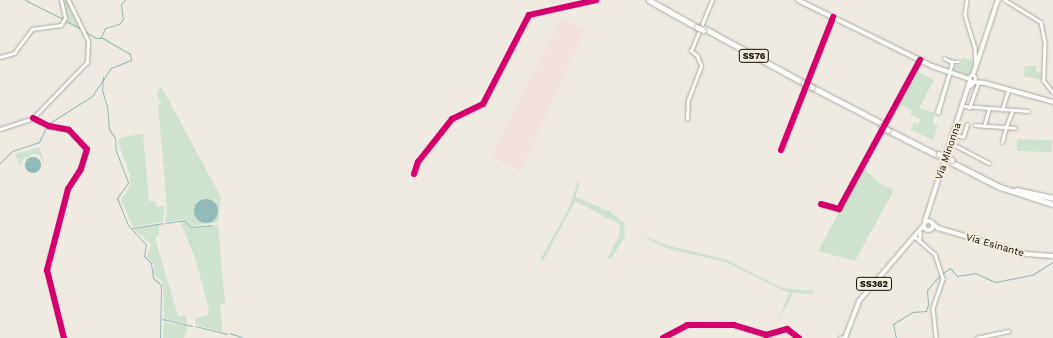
<!DOCTYPE html>
<style>
body{margin:0}
#map{position:relative;width:1053px;height:338px;overflow:hidden;background:#efebe3;font-family:"Work Sans",sans-serif}
div>[style]{position:absolute}
.industrial>*{inset:0;background:#f3e3df}
.green>*{inset:0;background:#cfe2d0;transform-origin:0 0}
.water>*{inset:0;background:#93b9b8}
.round{border-radius:50%}
.stream>*{height:1px;margin:-0.5px;padding:0 0.5px;transform-origin:0.5px;border-radius:0.5px;background:#93b9b8}
.roads{filter:drop-shadow(0 0 1px #acaaa3) drop-shadow(0 0 1px #acaaa3)}
.minor>*{height:2.5px;margin:-1.25px;padding:0 1.25px;transform-origin:1.25px;border-radius:1.25px;background:#fdfcfb}
.secondary>*{height:3.5px;margin:-1.75px;padding:0 1.75px;transform-origin:1.75px;border-radius:1.75px;background:#fdfcfb}
.secondary>.ring{margin:-1.75px;padding:0;box-sizing:content-box;background:none;border:3.5px solid #fdfcfb;border-radius:50%}
.primary>*{height:4px;margin:-2px;padding:0 2px;transform-origin:2px;border-radius:2px;background:#fdfcfb}
.primary>.ring{margin:-2px;padding:0;box-sizing:content-box;background:none;border:4px solid #fdfcfb;border-radius:50%}
.trunk>*{height:4.5px;margin:-2.25px;padding:0 2.25px;transform-origin:2.25px;border-radius:2.25px;background:#fdfcfb}
.bridges{filter:drop-shadow(0 0 1px #acaaa3) drop-shadow(0 0 1px #acaaa3)}
.trunk-bridge>*{height:4.5px;margin:-2.25px;padding:0 2.25px;transform-origin:2.25px;border-radius:2.25px;background:#fdfcfb}
.cycleway>*{height:6px;margin:-3px;padding:0 3px;transform-origin:3px;border-radius:3px;background:#d6006c}
span{translate:-50% -50%;white-space:nowrap;text-align:center;line-height:1.15;-webkit-text-stroke:4px #f5eddd;paint-order:stroke}
.shield-label span{padding:1px 3px;background:#f5eddd;border:1px solid;border-radius:3px;-webkit-text-stroke-width:0}
.shield-label{font-size:9px;color:#0f0d08;font-weight:700}
.street-label{font-size:10px;color:#0f0d08}
</style>
<div id="map">
<div class="industrial">
<div style="clip-path:polygon(562px 17px,585px 29px,521px 171px,491px 156px)"></div>
</div>
<div class="green">
<div style="clip-path:polygon(62px 0,67px 0,82px 30px,65px 22px)"></div>
<div style="clip-path:polygon(962px 57px,975px 61px,970px 74px,966px 76px,952px 72px,955px 65px,961px 64px)"></div>
<div style="clip-path:polygon(1025px 66px,1036px 66px,1036px 71px,1042px 73px,1041px 80px,1023px 76px)"></div>
<div style="clip-path:polygon(917px 71px,934px 80px,919px 108px,935px 113px,933px 124px,938px 126px,933px 140px,911px 130px,914px 122px,918px 124px,920px 119px,910px 114px,912px 111px,902px 105px,899px 110px,896px 109px)"></div>
<div style="clip-path:polygon(161px 86px,221px 197px,218px 222px,192px 226px,184px 219px,165px 223px,167px 207px,158px 105px,161px 105px,157px 93px)"></div>
<div style="clip-path:polygon(143px 134px,149px 201px,156px 201px,157px 207px,165px 206px,163px 222px,133px 227px,121px 200px,130px 186px,130px 175px,118px 142px,121px 137px)"></div>
<div style="left:1017px;top:139px;width:35px;height:12px;rotate:2deg"></div>
<div style="clip-path:polygon(39px 147px,45px 164px,39px 155px,34px 153px,21px 161px,21px 167px,15px 154px)"></div>
<div style="clip-path:polygon(863px 168px,881px 184px,894px 190px,855px 261px,818px 251px)"></div>
<div style="clip-path:polygon(578px 181px,580px 183px,575px 197px,609px 211px,624px 222px,625px 237px,613px 256px,606px 260px,619px 236px,620px 225px,575px 201px,543px 261px,540px 260px,569px 208px)"></div>
<div style="clip-path:polygon(180px 221px,184px 221px,192px 228px,218px 225px,225px 303px,220px 306px,223px 332px,196px 325px,195px 319px,208px 315px,209px 309px,195px 258px)"></div>
<div style="clip-path:polygon(159px 224px,159px 235px,155px 238px,178px 316px,185px 315px,187px 324px,164px 319px,163px 283px,153px 273px,154px 264px,147px 257px,151px 244px,134px 229px)"></div>
<div style="clip-path:polygon(635px 233px,670px 246px,727px 260px,782px 288px,814px 291px,813px 294px,793px 293px,778px 322px,789px 293px,726px 262px,669px 249px)"></div>
<div style="clip-path:polygon(164px 322px,188px 326px,184px 338px,163px 338px)"></div>
</div>
<div class="water">
<div class="round" style="left:25px;top:157px;width:16px;height:16px"></div>
<div class="round" style="left:194px;top:199px;width:24px;height:24px"></div>
</div>
<div class="stream">
<div style="left:25px;top:0;width:42px;rotate:26.6deg"></div>
<div style="left:66px;top:21px;width:17px;rotate:28deg"></div>
<div style="left:84px;top:31px;width:14px;rotate:30deg"></div>
<div style="left:96px;top:38px;width:6px"></div>
<div style="left:103px;top:77px;width:13px;rotate:94deg"></div>
<div style="left:102px;top:90px;width:17px;rotate:73deg"></div>
<div style="left:107px;top:106px;width:23px;rotate:85deg"></div>
<div style="left:109px;top:129px;width:11px;rotate:56deg"></div>
<div style="left:115px;top:138px;width:13px;rotate:86deg"></div>
<div style="left:116px;top:151px;width:34px;rotate:69deg"></div>
<div style="left:128px;top:183px;width:19px;rotate:126deg"></div>
<div style="left:117px;top:198px;width:29px;rotate:68deg"></div>
<div style="left:128px;top:225px;width:26px;rotate:47deg"></div>
<div style="left:146px;top:244px;width:12px;rotate:99deg"></div>
<div style="left:144px;top:256px;width:10px;rotate:45deg"></div>
<div style="left:151px;top:263px;width:15px;rotate:82deg"></div>
<div style="left:153px;top:278px;width:11px;rotate:41deg"></div>
<div style="left:161px;top:285px;width:53px;rotate:91.1deg"></div>
<div style="left:48px;top:124px;width:52px;rotate:-32.5deg"></div>
<div style="left:92px;top:96px;width:34px;rotate:-56deg"></div>
<div style="left:111px;top:68px;width:22px;rotate:-22deg"></div>
<div style="left:131px;top:60px;width:6px;rotate:-99deg"></div>
<div style="left:130px;top:54px;width:34px;rotate:-150deg"></div>
<div style="left:101px;top:37px;width:10px;rotate:-66deg"></div>
<div style="left:105px;top:28px;width:15px;rotate:-16deg"></div>
<div style="left:119px;top:24px;width:6px;rotate:-51deg"></div>
<div style="left:123px;top:19px;width:15px;rotate:-98deg"></div>
<div style="left:121px;top:4px;width:6px;rotate:-45deg"></div>
<div style="left:0;top:163px;width:17px;rotate:-45deg"></div>
<div style="left:12px;top:151px;width:28px;rotate:-18deg"></div>
<div style="left:39px;top:142px;width:17px;rotate:-65deg"></div>
<div style="left:166px;top:223px;width:18px;rotate:-9deg"></div>
<div style="left:184px;top:220px;width:10px;rotate:45deg"></div>
<div style="left:191px;top:227px;width:21px;rotate:-5deg"></div>
<div style="left:132px;top:228px;width:31px;rotate:-9deg"></div>
<div style="left:162px;top:319px;width:31px;rotate:13deg"></div>
<div style="left:195px;top:326px;width:33px;rotate:14deg"></div>
<div style="left:230px;top:333px;width:15px;rotate:20deg"></div>
<div style="left:896px;top:338px;width:14px;rotate:-102deg"></div>
<div style="left:893px;top:324px;width:22px;rotate:-32deg"></div>
<div style="left:912px;top:312px;width:14px;rotate:-4deg"></div>
<div style="left:926px;top:311px;width:7px;rotate:-74deg"></div>
<div style="left:928px;top:304px;width:14px;rotate:-94deg"></div>
<div style="left:927px;top:290px;width:18px;rotate:-49deg"></div>
<div style="left:939px;top:276px;width:14px;rotate:-36deg"></div>
<div style="left:950px;top:268px;width:11px;rotate:49deg"></div>
<div style="left:957px;top:276px;width:18px;rotate:-9deg"></div>
<div style="left:975px;top:273px;width:22px;rotate:24deg"></div>
<div style="left:995px;top:282px;width:38px;rotate:-11deg"></div>
<div style="left:1032px;top:275px;width:25px;rotate:-32deg"></div>
</div>
<div class="roads">
<div class="minor">
<div style="left:967px;top:0;width:15px;rotate:98deg"></div>
<div style="left:965px;top:15px;width:34px;rotate:73deg"></div>
<div style="left:975px;top:47px;width:18px;rotate:87deg"></div>
<div style="left:1005px;top:0;width:42px;rotate:31.4deg"></div>
<div style="left:1041px;top:22px;width:21px;rotate:79deg"></div>
<div style="left:1045px;top:43px;width:38px;rotate:92deg"></div>
<div style="left:1044px;top:81px;width:14px;rotate:51deg"></div>
<div style="left:0;top:57px;width:15px;rotate:-16deg"></div>
<div style="left:14px;top:53px;width:30px;rotate:-53deg"></div>
<div style="left:32px;top:29px;width:29px;rotate:-8deg"></div>
<div style="left:61px;top:25px;width:8px;rotate:-60deg"></div>
<div style="left:65px;top:18px;width:18px;rotate:-103deg"></div>
<div style="left:944px;top:58px;width:9px;rotate:27deg"></div>
<div style="left:964px;top:106px;width:64px;rotate:4.5deg"></div>
<div style="left:969px;top:108px;width:27px;rotate:-70deg"></div>
<div style="left:1002px;top:110px;width:21px;rotate:-73deg"></div>
<div style="left:937px;top:112px;width:40px;rotate:-72deg"></div>
<div style="left:938px;top:113px;width:53px;rotate:-74.6deg"></div>
<div style="left:952px;top:62px;width:7px"></div>
<div style="left:33px;top:118px;width:18px;rotate:27deg"></div>
<div style="left:49px;top:126px;width:20px;rotate:11deg"></div>
<div style="left:69px;top:130px;width:26px;rotate:47deg"></div>
<div style="left:87px;top:149px;width:21px;rotate:107deg"></div>
<div style="left:81px;top:169px;width:24px;rotate:123deg"></div>
<div style="left:68px;top:189px;width:84px;rotate:104.5deg"></div>
<div style="left:47px;top:270px;width:70px;rotate:76deg"></div>
<div style="left:687px;top:119px;width:19px;rotate:-87deg"></div>
<div style="left:688px;top:100px;width:36px;rotate:-69deg"></div>
<div style="left:701px;top:66px;width:11px;rotate:-112deg"></div>
<div style="left:697px;top:56px;width:8px;rotate:-140deg"></div>
<div style="left:691px;top:51px;width:55px;rotate:-67.6deg"></div>
<div style="left:975px;top:125px;width:31px;rotate:4deg"></div>
<div style="left:1006px;top:127px;width:17px;rotate:-69deg"></div>
<div style="left:984px;top:126px;width:18px;rotate:-74deg"></div>
<div style="left:0;top:129px;width:35px;rotate:-18deg"></div>
<div style="left:33px;top:118px;width:78px;rotate:-46deg"></div>
<div style="left:87px;top:62px;width:21px;rotate:-87deg"></div>
<div style="left:88px;top:41px;width:46px;rotate:-116deg"></div>
<div style="left:954px;top:134px;width:9px;rotate:18deg"></div>
<div style="left:963px;top:137px;width:13px;rotate:-72deg"></div>
<div style="left:1002px;top:142px;width:16px;rotate:-75deg"></div>
<div style="left:1006px;top:127px;width:9px;rotate:6deg"></div>
<div style="left:951px;top:143px;width:43px;rotate:27.8deg"></div>
<div style="left:781px;top:150px;width:143px;rotate:-68.6deg"></div>
<div style="left:414px;top:174px;width:13px;rotate:-72deg"></div>
<div style="left:418px;top:162px;width:55px;rotate:-51.7deg"></div>
<div style="left:452px;top:119px;width:34px;rotate:-26deg"></div>
<div style="left:483px;top:104px;width:100px;rotate:-62.7deg"></div>
<div style="left:529px;top:15px;width:69px;rotate:-12.6deg"></div>
<div style="left:821px;top:204px;width:19px;rotate:16deg"></div>
<div style="left:839px;top:209px;width:170px;rotate:-61.5deg"></div>
<div style="left:914px;top:236px;width:28px;rotate:41deg"></div>
<div style="left:935px;top:254px;width:26px;rotate:72deg"></div>
<div style="left:943px;top:279px;width:31px;rotate:109deg"></div>
<div style="left:933px;top:308px;width:30px;rotate:84deg"></div>
<div style="left:919px;top:240px;width:7px;rotate:-82deg"></div>
<div style="left:663px;top:338px;width:27px;rotate:-28deg"></div>
<div style="left:687px;top:325px;width:47px"></div>
<div style="left:734px;top:325px;width:34px;rotate:17deg"></div>
<div style="left:766px;top:335px;width:22px;rotate:-16deg"></div>
<div style="left:787px;top:329px;width:15px;rotate:37deg"></div>
<div style="left:839px;top:338px;width:6px;rotate:-9deg"></div>
<div style="left:976px;top:338px;width:33px;rotate:-12deg"></div>
</div>
<div class="secondary">
<div style="left:798px;top:0;width:149px;rotate:26.2deg"></div>
<div style="left:932px;top:66px;width:40px;rotate:18.9deg"></div>
<div style="left:973px;top:75px;width:79px;rotate:-71.6deg"></div>
<div class="ring" style="left:969.5px;top:75.5px;width:3.5px;height:3.5px"></div>
<div style="left:971px;top:86px;width:5px;rotate:-53deg"></div>
<div style="left:974px;top:82px;width:11px;rotate:5deg"></div>
<div style="left:985px;top:83px;width:71px;rotate:15.6deg"></div>
<div style="left:925px;top:221px;width:147px;rotate:-72.2deg"></div>
</div>
<div class="primary">
<div class="ring" style="left:923.5px;top:220.5px;width:5px;height:5px"></div>
<div style="left:932px;top:223px;width:8px;rotate:40deg"></div>
<div style="left:938px;top:228px;width:91px;rotate:16.6deg"></div>
<div style="left:1025px;top:254px;width:28px;rotate:4deg"></div>
<div style="left:845px;top:338px;width:40px;rotate:-69deg"></div>
<div style="left:859px;top:301px;width:99px;rotate:-49.5deg"></div>
</div>
<div class="trunk">
<div style="left:649px;top:0;width:55px;rotate:29.4deg"></div>
<div style="left:704px;top:28px;width:114px;rotate:28.8deg"></div>
<div style="left:812px;top:87px;width:80px;rotate:27.5deg"></div>
<div style="left:888px;top:130px;width:57px;rotate:27deg"></div>
<div style="left:951px;top:162px;width:55px;rotate:27deg"></div>
<div style="left:1000px;top:187px;width:56px;rotate:17.8deg"></div>
<div style="left:1016px;top:190px;width:38px;rotate:12deg"></div>
</div>
</div>
<div class="bridges">
<div class="trunk-bridge">
<div style="left:697px;top:27px;width:7px;rotate:27deg"></div>
<div style="left:804px;top:83px;width:9px;rotate:27deg"></div>
<div style="left:882px;top:126px;width:7px;rotate:34deg"></div>
<div style="left:939px;top:154px;width:14px;rotate:25deg"></div>
</div>
</div>
<div class="cycleway">
<div style="left:33px;top:118px;width:18px;rotate:27deg"></div>
<div style="left:49px;top:126px;width:20px;rotate:11deg"></div>
<div style="left:69px;top:130px;width:26px;rotate:47deg"></div>
<div style="left:87px;top:149px;width:21px;rotate:107deg"></div>
<div style="left:81px;top:169px;width:24px;rotate:123deg"></div>
<div style="left:68px;top:189px;width:84px;rotate:104.5deg"></div>
<div style="left:47px;top:270px;width:70px;rotate:76deg"></div>
<div style="left:781px;top:150px;width:143px;rotate:-68.6deg"></div>
<div style="left:414px;top:174px;width:13px;rotate:-72deg"></div>
<div style="left:418px;top:162px;width:55px;rotate:-51.7deg"></div>
<div style="left:452px;top:119px;width:34px;rotate:-26deg"></div>
<div style="left:483px;top:104px;width:100px;rotate:-62.7deg"></div>
<div style="left:529px;top:15px;width:69px;rotate:-12.6deg"></div>
<div style="left:821px;top:204px;width:19px;rotate:16deg"></div>
<div style="left:839px;top:209px;width:170px;rotate:-61.5deg"></div>
<div style="left:663px;top:338px;width:27px;rotate:-28deg"></div>
<div style="left:687px;top:325px;width:47px"></div>
<div style="left:734px;top:325px;width:34px;rotate:17deg"></div>
<div style="left:766px;top:335px;width:22px;rotate:-16deg"></div>
<div style="left:787px;top:329px;width:15px;rotate:37deg"></div>
</div>
<div class="shield-label">
<span style="left:754px;top:56px">SS76</span>
<span style="left:874px;top:284px">SS362</span>
</div>
<div class="street-label">
<span style="left:948px;top:151px;rotate:-71deg">Via Minonna</span>
<span style="left:995px;top:245px;rotate:16deg">Via Esinante</span>
</div>
</div>
